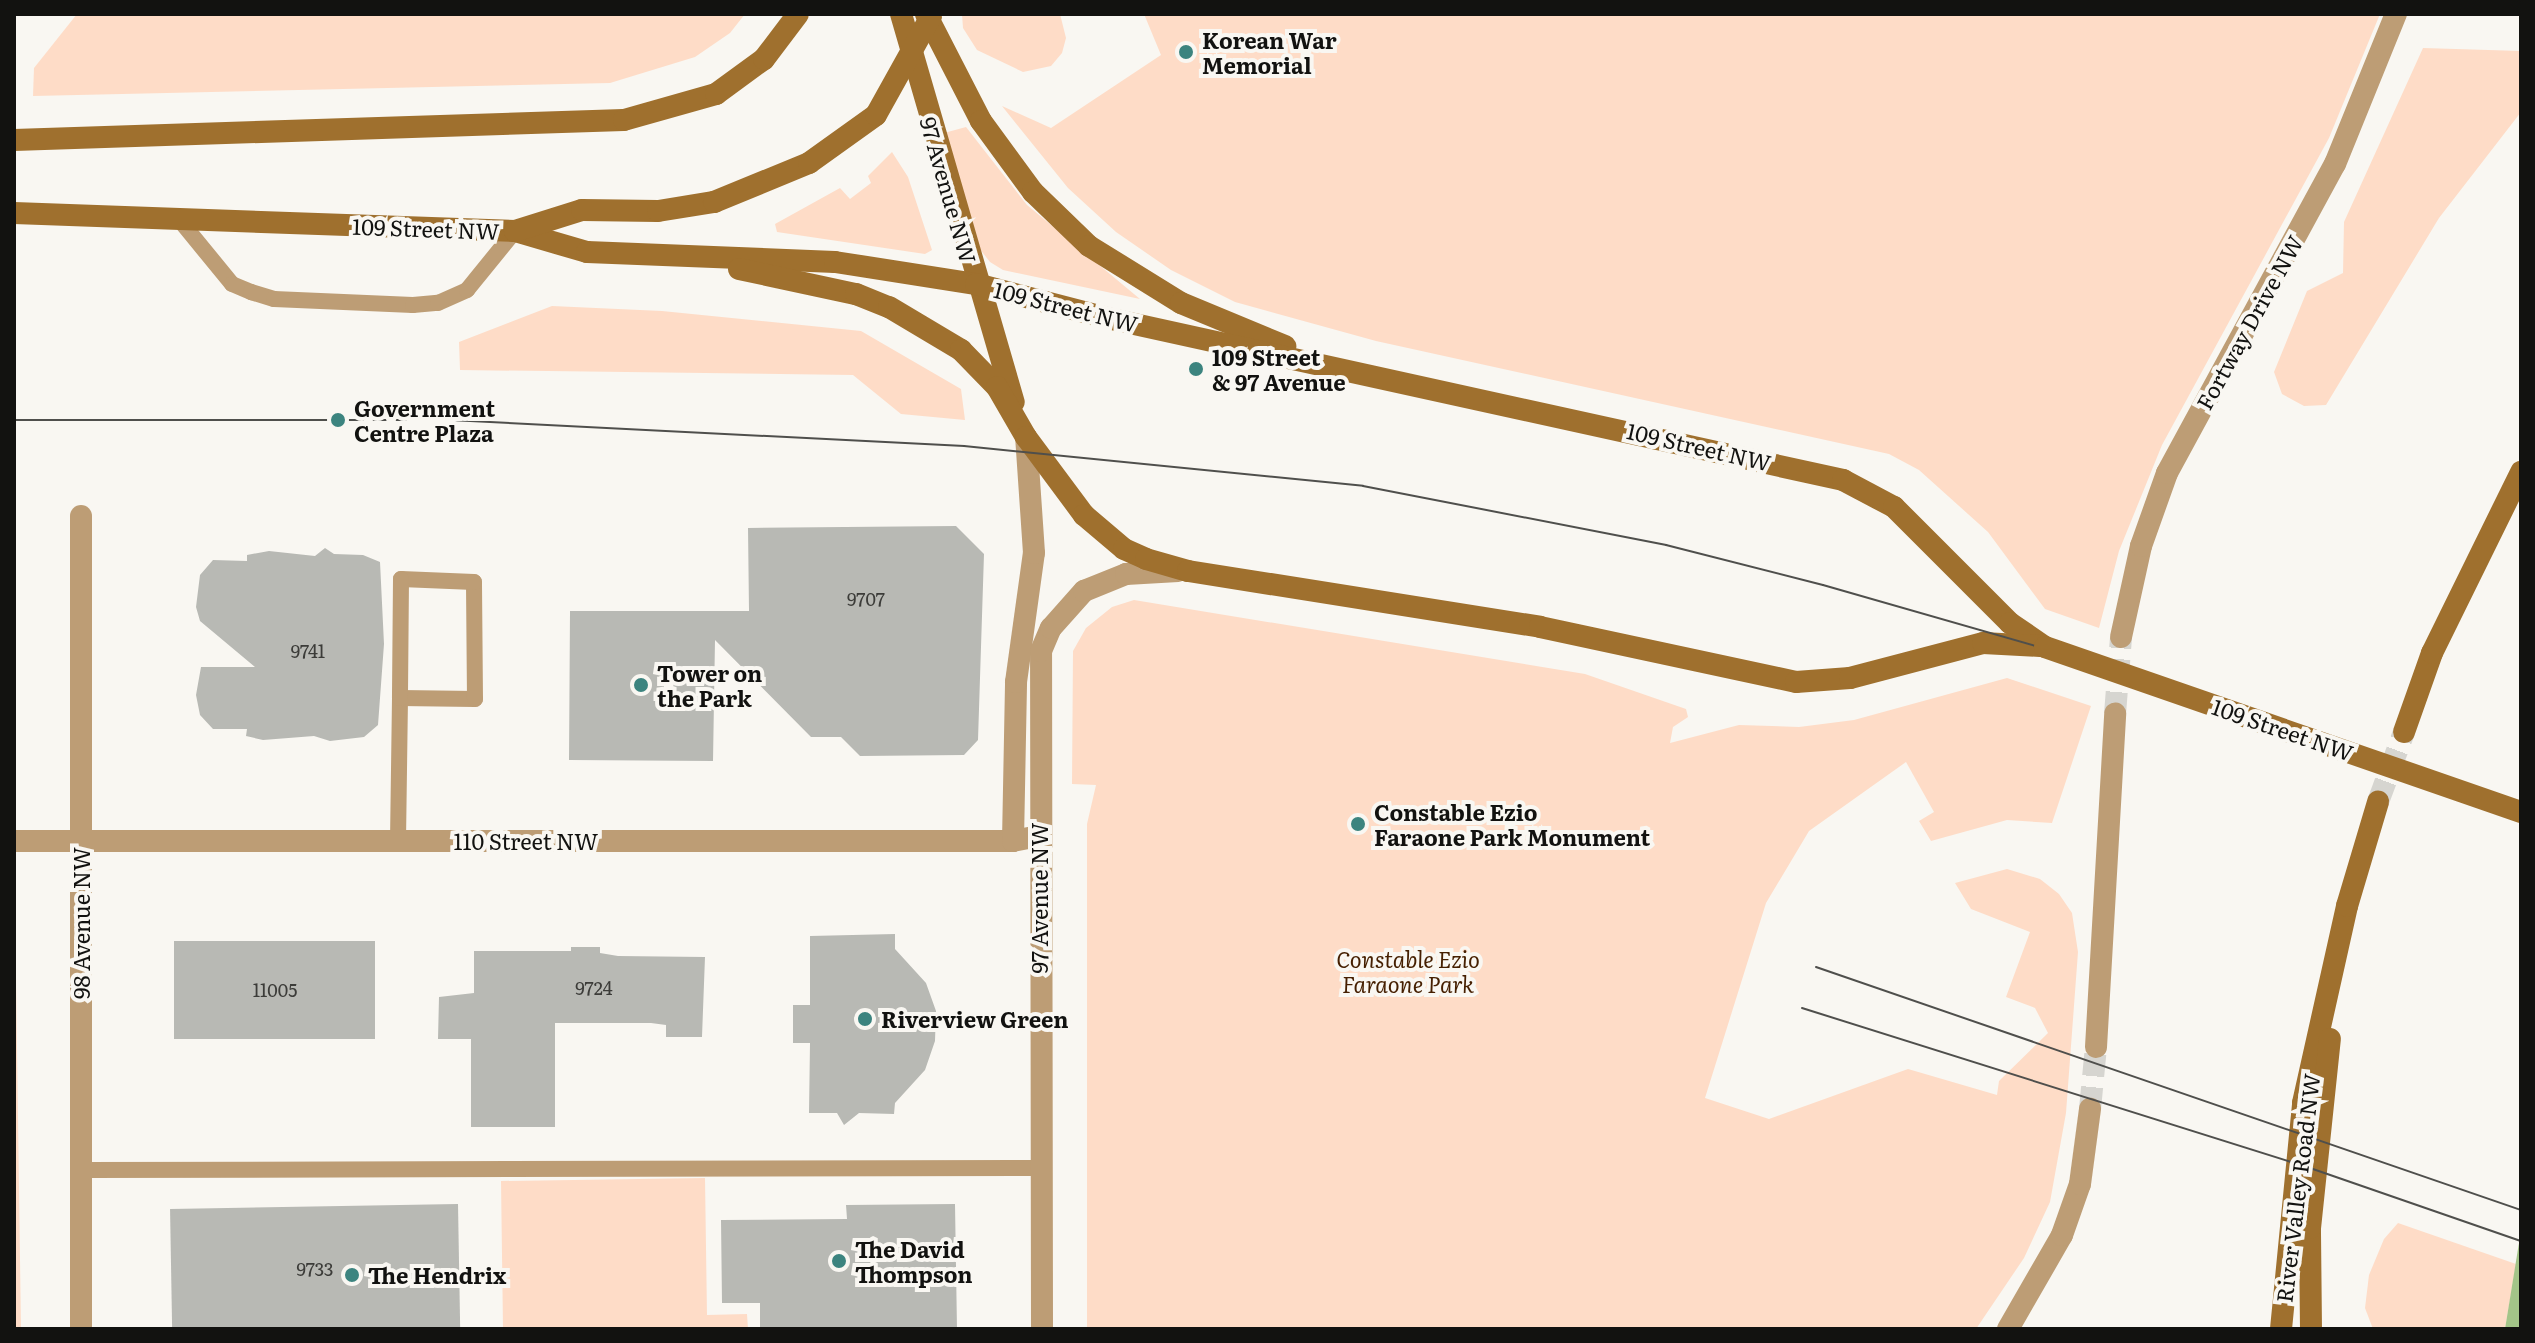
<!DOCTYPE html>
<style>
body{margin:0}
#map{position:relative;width:2535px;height:1343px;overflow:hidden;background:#f9f7f2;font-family:Literata,serif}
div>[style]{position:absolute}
.green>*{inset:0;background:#fedcc7}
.water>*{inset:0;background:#a3c488}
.building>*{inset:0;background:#b8b9b4;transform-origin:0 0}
.minor-tunnel>*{height:22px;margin-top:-11px;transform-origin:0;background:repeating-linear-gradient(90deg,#d6d5d0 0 22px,transparent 0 33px)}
.secondary-tunnel>*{height:22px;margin-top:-11px;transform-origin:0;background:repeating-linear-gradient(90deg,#d6d5d0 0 22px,transparent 0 33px)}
.service>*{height:16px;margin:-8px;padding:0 8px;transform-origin:8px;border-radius:8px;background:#bd9d75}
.minor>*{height:22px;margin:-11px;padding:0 11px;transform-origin:11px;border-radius:11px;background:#bd9d75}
.tertiary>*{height:22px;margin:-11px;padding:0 11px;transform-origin:11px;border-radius:11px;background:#bd9d75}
.secondary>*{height:22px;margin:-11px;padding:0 11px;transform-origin:11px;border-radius:11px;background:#9f702e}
.tram>*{height:2px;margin:-1px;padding:0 1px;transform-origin:1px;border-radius:1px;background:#4f4f4c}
.secondary-bridge>*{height:22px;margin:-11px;padding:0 11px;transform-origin:11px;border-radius:11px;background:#9f702e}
.dots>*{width:22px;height:22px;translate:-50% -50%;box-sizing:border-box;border:4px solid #f9f7f2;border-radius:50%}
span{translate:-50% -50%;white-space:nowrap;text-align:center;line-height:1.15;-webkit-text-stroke:8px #f9f7f2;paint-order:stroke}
.number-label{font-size:18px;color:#3c3c39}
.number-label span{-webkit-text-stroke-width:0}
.poi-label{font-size:22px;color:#121210;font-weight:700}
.left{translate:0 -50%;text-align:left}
.street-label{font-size:22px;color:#121210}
.park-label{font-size:22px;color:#451f01;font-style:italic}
.frame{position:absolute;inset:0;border:16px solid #121210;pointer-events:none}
</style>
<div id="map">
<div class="green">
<div style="clip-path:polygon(77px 14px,745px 14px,730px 33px,695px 57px,610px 83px,33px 96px,34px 68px)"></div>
<div style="clip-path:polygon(962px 14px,1060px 14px,1066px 38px,1062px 53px,1051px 66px,1023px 72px,977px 50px,963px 28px)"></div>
<div style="clip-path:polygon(1144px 14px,2380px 14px,2329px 138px,2162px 445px,2119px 551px,2099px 628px,2045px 609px,1988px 532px,1919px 470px,1889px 454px,1376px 341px,1235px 302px,1171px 270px,1116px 232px,1068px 188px,1002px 106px,1051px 128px,1161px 55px)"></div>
<div style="clip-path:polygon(2423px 48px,2521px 51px,2521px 112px,2439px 218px,2326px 405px,2304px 406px,2282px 394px,2274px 372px,2307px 291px,2343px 273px,2344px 222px)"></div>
<div style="clip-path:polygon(966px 127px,1027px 205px,1140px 299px,1003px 270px,990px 262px,979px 248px,944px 133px)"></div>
<div style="clip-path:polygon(892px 152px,908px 177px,932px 250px,925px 254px,777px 232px,775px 224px,840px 188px,850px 199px,871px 183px,868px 176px)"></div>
<div style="clip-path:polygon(552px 306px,662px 311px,861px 331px,961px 389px,965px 420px,901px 414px,853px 375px,460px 370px,459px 342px)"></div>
<div style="clip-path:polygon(1134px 600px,1585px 674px,1686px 709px,1688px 717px,1673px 727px,1670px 743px,1739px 725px,1799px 727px,1854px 720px,2007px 678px,2091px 706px,2052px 823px,2007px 820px,1931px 841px,1919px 821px,1934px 812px,1906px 762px,1809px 831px,1766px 903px,1705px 1098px,1769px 1119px,1908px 1069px,1997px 1095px,1999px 1081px,2048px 1033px,2035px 1008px,2006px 997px,2030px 932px,1971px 909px,1955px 883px,2007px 869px,2040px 879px,2059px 894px,2072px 913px,2078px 952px,2066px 1113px,2050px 1202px,2024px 1258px,1976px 1329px,1087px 1329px,1087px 824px,1096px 785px,1072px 784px,1073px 651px,1086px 628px,1112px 607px)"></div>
<div style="clip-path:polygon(14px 906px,15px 906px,21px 1329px,14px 1329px)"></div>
<div style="clip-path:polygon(705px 1178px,707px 1315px,747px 1314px,748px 1329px,503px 1329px,501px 1181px)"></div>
<div style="clip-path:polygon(2398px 1223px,2516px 1264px,2505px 1329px,2373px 1329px,2365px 1308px,2369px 1275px,2384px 1239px)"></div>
</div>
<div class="water">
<div style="clip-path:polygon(2521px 1232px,2521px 1329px,2505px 1329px,2518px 1249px)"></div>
</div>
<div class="building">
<div style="clip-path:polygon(956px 526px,984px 554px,978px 740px,964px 755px,860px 756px,841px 737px,811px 737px,715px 640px,713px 761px,569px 760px,570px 611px,749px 611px,748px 528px)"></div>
<div style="clip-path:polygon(325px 548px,334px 554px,363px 555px,380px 562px,384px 644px,378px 725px,364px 737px,330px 741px,314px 736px,263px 740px,246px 736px,247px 729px,213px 729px,200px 715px,196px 695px,201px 667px,255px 667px,200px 621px,196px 607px,200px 575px,213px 560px,247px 561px,247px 555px,269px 551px,315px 556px)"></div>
<div style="clip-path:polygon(895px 934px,895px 949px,926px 983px,936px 1011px,935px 1041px,925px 1070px,895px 1103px,894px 1114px,859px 1113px,844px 1125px,837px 1113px,809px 1113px,810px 1043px,793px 1043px,793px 1005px,810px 1005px,810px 936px)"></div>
<div style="left:174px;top:941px;width:201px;height:98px"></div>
<div style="clip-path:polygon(571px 947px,600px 947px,600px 953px,618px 956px,705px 957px,702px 1037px,666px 1037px,666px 1025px,651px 1023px,555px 1023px,555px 1127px,471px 1127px,471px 1039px,438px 1039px,439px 997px,474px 993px,474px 951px,571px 951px)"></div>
<div style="left:458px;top:1204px;width:125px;height:288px;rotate:89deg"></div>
<div style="clip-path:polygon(955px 1204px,957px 1329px,760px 1329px,760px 1303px,722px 1303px,721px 1220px,847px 1219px,846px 1205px)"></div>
</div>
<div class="minor-tunnel">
<div style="left:2115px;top:714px;width:77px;rotate:-85.5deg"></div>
<div style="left:2090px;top:1109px;width:62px;rotate:-84.5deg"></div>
</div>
<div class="secondary-tunnel">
<div style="left:2378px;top:802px;width:75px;rotate:-69.6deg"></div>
</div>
<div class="service">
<div style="left:178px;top:218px;width:85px;rotate:50.7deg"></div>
<div style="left:232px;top:284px;width:21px;rotate:23deg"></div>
<div style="left:251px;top:292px;width:24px;rotate:17deg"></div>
<div style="left:274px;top:299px;width:139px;rotate:2.5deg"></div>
<div style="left:413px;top:305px;width:25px;rotate:-5deg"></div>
<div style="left:438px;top:303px;width:32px;rotate:-24deg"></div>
<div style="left:467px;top:290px;width:76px;rotate:-50.9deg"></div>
<div style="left:398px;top:841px;width:143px;rotate:-89.2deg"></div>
<div style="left:400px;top:698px;width:75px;rotate:0.8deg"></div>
<div style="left:475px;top:699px;width:117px;rotate:-90.5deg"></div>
<div style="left:474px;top:582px;width:73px;rotate:-177.6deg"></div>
<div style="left:401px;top:579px;width:119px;rotate:90.5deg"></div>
<div style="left:82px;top:1170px;width:959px;rotate:-0.12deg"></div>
</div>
<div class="minor">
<div style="left:2121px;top:637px;width:93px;rotate:-77.6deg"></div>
<div style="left:2141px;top:546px;width:77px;rotate:-70.4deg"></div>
<div style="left:2167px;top:473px;width:352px;rotate:-61.5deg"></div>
<div style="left:2335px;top:164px;width:162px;rotate:-67.9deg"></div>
<div style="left:2096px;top:1047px;width:334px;rotate:-86.7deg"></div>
<div style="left:81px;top:1329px;width:813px;rotate:-90deg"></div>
<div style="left:2008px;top:1329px;width:108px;rotate:-60.1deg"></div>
<div style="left:2062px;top:1235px;width:54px;rotate:-70.6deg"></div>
<div style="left:2080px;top:1184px;width:76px;rotate:-82.4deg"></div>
</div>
<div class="tertiary">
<div style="left:14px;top:841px;width:999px"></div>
<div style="left:1013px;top:841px;width:25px;rotate:-11deg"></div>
<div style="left:1013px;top:841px;width:159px;rotate:-88.9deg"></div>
<div style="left:1016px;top:682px;width:130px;rotate:-82.1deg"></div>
<div style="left:1034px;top:553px;width:116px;rotate:-93.9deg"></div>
<div style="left:1042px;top:1329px;width:678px;rotate:-90.08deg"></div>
<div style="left:1041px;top:651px;width:25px;rotate:-67deg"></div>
<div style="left:1051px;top:628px;width:50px;rotate:-48.3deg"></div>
<div style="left:1084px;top:591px;width:45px;rotate:-22deg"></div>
<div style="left:1126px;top:574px;width:52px;rotate:-3.3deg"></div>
</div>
<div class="secondary">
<div style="left:901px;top:14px;width:404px;rotate:73.8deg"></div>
<div style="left:926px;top:14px;width:120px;rotate:62.8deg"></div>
<div style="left:981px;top:121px;width:88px;rotate:53.8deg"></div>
<div style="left:1033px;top:192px;width:78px;rotate:44deg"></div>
<div style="left:1089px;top:246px;width:108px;rotate:31.8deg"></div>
<div style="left:1181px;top:303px;width:113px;rotate:22.5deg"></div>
<div style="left:14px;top:140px;width:610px;rotate:-1.88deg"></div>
<div style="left:624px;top:120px;width:96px;rotate:-15.8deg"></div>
<div style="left:716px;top:94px;width:59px;rotate:-36.1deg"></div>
<div style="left:764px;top:59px;width:56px;rotate:-52.9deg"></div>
<div style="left:14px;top:213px;width:501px;rotate:2.06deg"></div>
<div style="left:515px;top:231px;width:75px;rotate:16.3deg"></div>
<div style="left:587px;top:252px;width:248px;rotate:2.3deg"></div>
<div style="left:835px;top:262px;width:143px;rotate:8.9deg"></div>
<div style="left:976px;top:284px;width:135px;rotate:14.5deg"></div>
<div style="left:1107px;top:318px;width:754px;rotate:12.41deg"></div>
<div style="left:1843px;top:480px;width:58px;rotate:27.9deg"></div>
<div style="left:1894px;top:507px;width:164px;rotate:45deg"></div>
<div style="left:2010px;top:623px;width:42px;rotate:34.4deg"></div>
<div style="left:515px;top:231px;width:70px;rotate:-17.4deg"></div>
<div style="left:582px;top:210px;width:76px;rotate:0.8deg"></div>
<div style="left:658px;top:211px;width:57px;rotate:-9.1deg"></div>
<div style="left:714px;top:202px;width:103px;rotate:-22.3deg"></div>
<div style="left:809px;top:163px;width:82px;rotate:-35.6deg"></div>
<div style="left:876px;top:115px;width:113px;rotate:-60.9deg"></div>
<div style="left:739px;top:269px;width:120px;rotate:12.1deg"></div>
<div style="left:856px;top:294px;width:35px;rotate:22deg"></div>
<div style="left:889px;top:307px;width:84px;rotate:30.8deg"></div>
<div style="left:961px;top:350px;width:52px;rotate:45.8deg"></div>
<div style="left:997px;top:387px;width:58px;rotate:59.9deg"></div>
<div style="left:1026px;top:437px;width:97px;rotate:53.4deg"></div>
<div style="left:1084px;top:515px;width:52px;rotate:40.4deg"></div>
<div style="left:1124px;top:549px;width:24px;rotate:24deg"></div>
<div style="left:1146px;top:559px;width:44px;rotate:15.9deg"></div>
<div style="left:1188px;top:571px;width:356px;rotate:9deg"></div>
<div style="left:1540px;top:627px;width:262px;rotate:12.1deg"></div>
<div style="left:1796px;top:682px;width:54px;rotate:-4.2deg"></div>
<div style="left:1850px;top:678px;width:138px;rotate:-14.7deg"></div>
<div style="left:1983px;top:643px;width:57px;rotate:3deg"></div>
<div style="left:2404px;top:732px;width:84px;rotate:-70.5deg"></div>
<div style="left:2432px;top:653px;width:202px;rotate:-63.8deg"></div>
<div style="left:2281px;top:1329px;width:227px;rotate:-84.4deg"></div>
<div style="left:2303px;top:1103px;width:202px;rotate:-77.4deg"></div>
<div style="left:2347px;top:906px;width:109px;rotate:-73.4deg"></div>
<div style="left:2311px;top:1329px;width:101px;rotate:-90.6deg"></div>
<div style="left:2310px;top:1228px;width:190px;rotate:-84deg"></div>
</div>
<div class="tram">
<div style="left:14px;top:420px;width:436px"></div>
<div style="left:450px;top:420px;width:515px;rotate:2.9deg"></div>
<div style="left:964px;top:446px;width:401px;rotate:5.7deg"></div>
<div style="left:1363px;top:486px;width:309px;rotate:11deg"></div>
<div style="left:1666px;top:545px;width:162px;rotate:14.3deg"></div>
<div style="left:1823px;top:585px;width:232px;rotate:16deg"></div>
<div style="left:2046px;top:649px;width:501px;rotate:18.51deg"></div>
<div style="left:1816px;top:967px;width:746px;rotate:19.02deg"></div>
<div style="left:1802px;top:1008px;width:533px;rotate:17.48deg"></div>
<div style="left:2310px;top:1168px;width:223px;rotate:19.1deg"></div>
</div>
<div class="secondary-bridge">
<div style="left:2045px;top:647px;width:504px;rotate:19.12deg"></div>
</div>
<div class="dots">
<div style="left:1186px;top:52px;background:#3c847f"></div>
<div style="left:1196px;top:369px;background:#3c847f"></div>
<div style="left:338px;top:420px;background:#3c847f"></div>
<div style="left:641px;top:685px;background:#3c847f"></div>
<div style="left:1358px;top:824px;background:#3c847f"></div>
<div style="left:865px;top:1019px;background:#3c847f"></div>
<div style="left:839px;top:1261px;background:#3c847f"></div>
<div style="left:352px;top:1275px;background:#3c847f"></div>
</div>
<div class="number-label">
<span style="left:866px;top:599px">9707</span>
<span style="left:308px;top:651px">9741</span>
<span style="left:594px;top:988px">9724</span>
<span style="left:275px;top:990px">11005</span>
<span style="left:315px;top:1269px">9733</span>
</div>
<div class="poi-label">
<span class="left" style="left:1202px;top:52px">Korean War<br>Memorial</span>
<span class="left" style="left:1212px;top:369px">109 Street<br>&amp; 97 Avenue</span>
<span class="left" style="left:354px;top:420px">Government<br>Centre Plaza</span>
<span class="left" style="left:657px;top:685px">Tower on<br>the Park</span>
<span class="left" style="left:1374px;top:824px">Constable Ezio<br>Faraone Park Monument</span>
<span class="left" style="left:881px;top:1019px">Riverview Green</span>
<span class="left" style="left:855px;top:1261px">The David<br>Thompson</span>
<span class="left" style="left:368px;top:1275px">The Hendrix</span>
</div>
<div class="street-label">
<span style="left:949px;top:190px;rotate:74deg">97 Avenue NW</span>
<span style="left:426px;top:228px;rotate:2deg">109 Street NW</span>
<span style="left:1066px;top:306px;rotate:14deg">109 Street NW</span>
<span style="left:2249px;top:322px;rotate:-61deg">Fortway Drive NW</span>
<span style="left:1699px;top:446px;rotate:13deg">109 Street NW</span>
<span style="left:2283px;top:729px;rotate:19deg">109 Street NW</span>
<span style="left:526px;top:841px">110 Street NW</span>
<span style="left:1039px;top:898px;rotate:-90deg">97 Avenue NW</span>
<span style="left:81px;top:923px;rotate:-90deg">98 Avenue NW</span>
<span style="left:2297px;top:1188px;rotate:-83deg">River Valley Road NW</span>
</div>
<div class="park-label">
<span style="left:1408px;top:971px">Constable Ezio<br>Faraone Park</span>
</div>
<div class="frame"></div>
</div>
